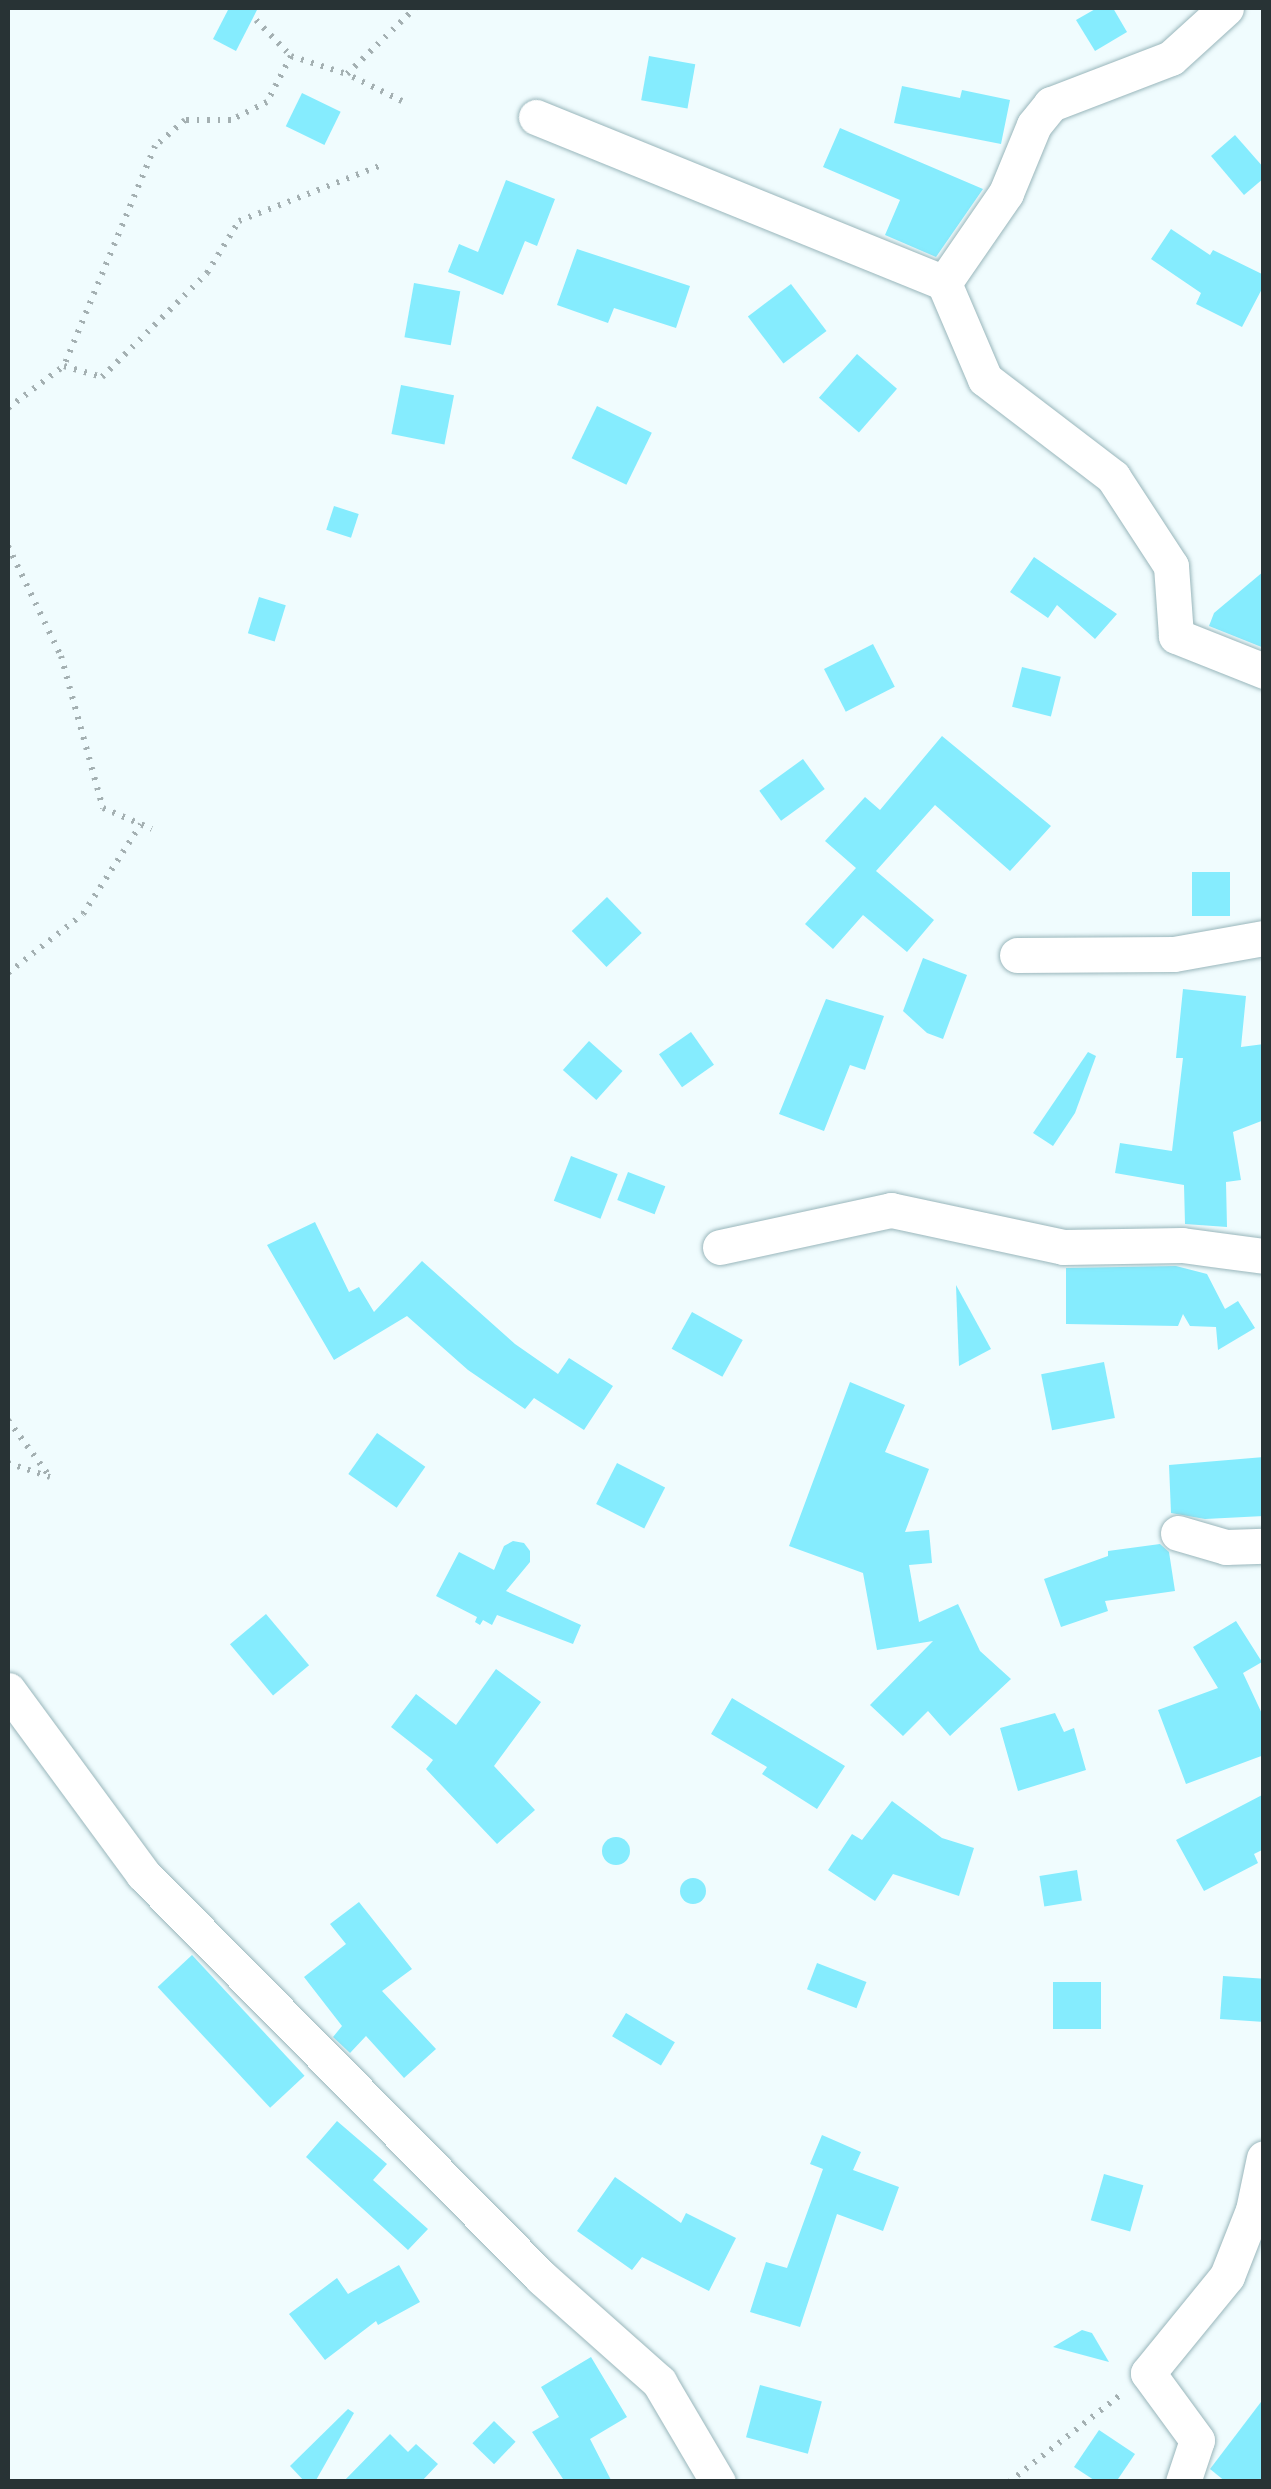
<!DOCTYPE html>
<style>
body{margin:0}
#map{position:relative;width:1271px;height:2489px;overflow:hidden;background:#f0fcfe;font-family:Merriweather,serif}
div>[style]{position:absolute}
.building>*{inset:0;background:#85ecfe;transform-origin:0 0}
.round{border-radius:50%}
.path>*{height:6px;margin-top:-3px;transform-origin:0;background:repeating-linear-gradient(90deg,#a4b0b2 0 2.5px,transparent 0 10.5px)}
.roads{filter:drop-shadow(0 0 2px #99b6bb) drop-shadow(0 0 2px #99b6bb)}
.street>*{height:35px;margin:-17.5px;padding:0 17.5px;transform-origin:17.5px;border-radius:17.5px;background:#fff}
span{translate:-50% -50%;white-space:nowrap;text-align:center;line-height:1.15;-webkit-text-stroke:10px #f0fcfe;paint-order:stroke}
.frame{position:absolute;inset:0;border:10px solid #283335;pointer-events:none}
</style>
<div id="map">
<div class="building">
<div style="clip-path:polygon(229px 8px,258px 8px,236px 51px,213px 39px)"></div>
<div style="clip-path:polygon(1097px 8px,1113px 8px,1127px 32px,1095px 51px,1076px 20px)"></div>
<div style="left:649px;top:56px;width:47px;height:45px;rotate:10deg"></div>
<div style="clip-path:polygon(902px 86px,960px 98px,962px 90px,1010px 100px,1001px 144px,894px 123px)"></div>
<div style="left:302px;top:93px;width:43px;height:37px;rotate:26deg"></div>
<div style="clip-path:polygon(840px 128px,983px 189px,936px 257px,885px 235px,900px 200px,823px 167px)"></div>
<div style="clip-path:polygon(1235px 135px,1264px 168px,1264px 178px,1244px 195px,1211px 156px)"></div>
<div style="clip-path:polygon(506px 180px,555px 199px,537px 246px,525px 241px,503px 295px,448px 272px,459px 244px,478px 252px)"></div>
<div style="clip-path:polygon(1171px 229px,1210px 255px,1213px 250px,1264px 275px,1264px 285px,1242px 327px,1196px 304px,1201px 293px,1151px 259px)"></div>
<div style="clip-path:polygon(577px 249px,690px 286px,676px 328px,614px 308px,608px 323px,557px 305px)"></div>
<div style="left:414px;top:283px;width:47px;height:55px;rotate:10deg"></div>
<div style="left:791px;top:284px;width:59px;height:54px;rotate:53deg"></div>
<div style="left:857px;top:354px;width:53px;height:58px;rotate:41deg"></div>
<div style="left:401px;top:385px;width:54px;height:50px;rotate:11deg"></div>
<div style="left:597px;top:406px;width:61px;height:58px;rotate:26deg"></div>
<div style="left:334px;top:506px;width:26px;height:25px;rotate:18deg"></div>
<div style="clip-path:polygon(1034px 557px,1117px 614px,1095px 639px,1057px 605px,1048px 618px,1010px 592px)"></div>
<div style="clip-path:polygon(1264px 571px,1264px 648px,1209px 626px,1214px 613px)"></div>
<div style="left:259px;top:597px;width:28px;height:38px;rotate:17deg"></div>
<div style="left:873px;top:644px;width:48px;height:55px;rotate:63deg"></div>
<div style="left:1022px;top:667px;width:40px;height:41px;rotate:14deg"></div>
<div style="clip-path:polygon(942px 736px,1051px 826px,1010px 871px,935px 805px,876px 871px,934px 920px,907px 952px,863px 915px,833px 949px,805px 924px,856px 868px,825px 841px,865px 797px,880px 810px)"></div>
<div style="left:803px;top:759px;width:37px;height:54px;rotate:54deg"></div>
<div style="left:1192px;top:872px;width:38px;height:44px"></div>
<div style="left:607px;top:897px;width:50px;height:49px;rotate:46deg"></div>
<div style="clip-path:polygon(923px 958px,967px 975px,943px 1039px,927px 1033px,903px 1011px)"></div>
<div style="clip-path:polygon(1183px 989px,1246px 996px,1241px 1047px,1264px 1044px,1264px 1120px,1233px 1132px,1241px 1180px,1226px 1182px,1227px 1227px,1185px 1224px,1184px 1185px,1115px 1173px,1120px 1143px,1172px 1151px,1183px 1058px,1176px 1058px)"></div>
<div style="clip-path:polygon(826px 999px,884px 1016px,865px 1070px,850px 1065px,824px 1131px,779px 1114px)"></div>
<div style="left:691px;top:1032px;width:40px;height:39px;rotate:55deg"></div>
<div style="left:589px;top:1041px;width:45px;height:39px;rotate:42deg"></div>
<div style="clip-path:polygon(1088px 1052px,1096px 1056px,1075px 1113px,1053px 1146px,1033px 1133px)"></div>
<div style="left:571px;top:1156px;width:50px;height:48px;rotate:21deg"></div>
<div style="left:628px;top:1172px;width:40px;height:30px;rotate:21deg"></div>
<div style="clip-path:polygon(315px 1222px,349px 1292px,359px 1287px,374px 1312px,422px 1261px,515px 1344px,558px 1374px,569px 1358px,613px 1386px,584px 1430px,534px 1398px,525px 1409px,468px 1370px,407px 1316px,334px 1360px,267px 1245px)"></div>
<div style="clip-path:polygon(1176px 1266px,1207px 1274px,1225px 1309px,1238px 1301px,1255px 1328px,1218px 1350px,1216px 1327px,1190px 1326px,1183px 1314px,1178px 1326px,1066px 1324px,1066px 1268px)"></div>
<div style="clip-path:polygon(956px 1285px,991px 1349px,959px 1366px)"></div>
<div style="left:692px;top:1312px;width:58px;height:42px;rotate:29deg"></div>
<div style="left:1104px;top:1362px;width:57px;height:64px;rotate:79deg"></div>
<div style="clip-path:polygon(850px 1382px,905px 1405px,885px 1452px,929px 1469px,905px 1532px,929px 1530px,932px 1563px,909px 1565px,919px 1622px,958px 1604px,980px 1651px,1011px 1679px,950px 1736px,928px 1711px,903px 1736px,870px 1705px,933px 1641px,877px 1650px,863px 1573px,789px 1546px)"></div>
<div style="left:377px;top:1433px;width:59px;height:50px;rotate:35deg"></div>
<div style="clip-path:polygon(1264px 1457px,1264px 1516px,1205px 1519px,1171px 1513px,1169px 1465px)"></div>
<div style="left:617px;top:1463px;width:54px;height:46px;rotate:27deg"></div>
<div style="clip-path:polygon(513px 1541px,524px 1543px,530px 1551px,530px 1562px,506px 1591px,581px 1625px,573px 1644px,497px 1615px,492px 1625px,483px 1620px,480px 1625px,475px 1622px,477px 1617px,436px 1596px,459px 1552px,494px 1570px,504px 1546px)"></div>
<div style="clip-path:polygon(1160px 1544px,1169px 1552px,1175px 1591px,1105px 1601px,1108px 1611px,1061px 1627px,1044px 1579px,1108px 1556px,1108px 1551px)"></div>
<div style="left:266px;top:1614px;width:67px;height:47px;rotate:50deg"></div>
<div style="clip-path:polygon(1236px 1621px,1262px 1662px,1243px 1673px,1264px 1718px,1264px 1755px,1186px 1784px,1158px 1710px,1218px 1688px,1193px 1647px)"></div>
<div style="clip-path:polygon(496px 1669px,541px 1702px,494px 1766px,535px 1810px,497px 1844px,426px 1769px,433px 1760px,391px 1727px,416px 1694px,456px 1725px)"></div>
<div style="clip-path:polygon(732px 1698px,845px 1766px,817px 1809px,762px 1774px,767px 1767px,711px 1734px)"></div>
<div style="clip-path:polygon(1055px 1713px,1064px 1732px,1074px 1728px,1086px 1770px,1018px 1791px,1000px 1728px)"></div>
<div style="clip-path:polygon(1264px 1794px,1264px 1849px,1254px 1854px,1258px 1863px,1204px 1891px,1176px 1840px)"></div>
<div style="clip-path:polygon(892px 1801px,942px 1838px,974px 1848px,959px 1896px,893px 1874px,875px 1901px,828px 1870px,852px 1834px,862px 1840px)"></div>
<div class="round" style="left:602px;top:1837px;width:28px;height:28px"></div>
<div style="left:1077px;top:1870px;width:31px;height:38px;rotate:81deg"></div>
<div class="round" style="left:680px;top:1878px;width:26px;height:26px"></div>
<div style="clip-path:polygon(359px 1902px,412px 1969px,382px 1991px,436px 2049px,404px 2078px,366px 2036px,350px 2053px,333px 2037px,342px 2026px,304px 1977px,346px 1944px,330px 1924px)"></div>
<div style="left:192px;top:1955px;width:165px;height:47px;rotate:47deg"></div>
<div style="left:817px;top:1963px;width:53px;height:28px;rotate:21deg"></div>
<div style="left:1223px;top:1976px;width:41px;height:43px;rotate:4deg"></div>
<div style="left:1053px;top:1982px;width:48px;height:47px"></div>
<div style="left:626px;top:2013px;width:57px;height:27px;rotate:31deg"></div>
<div style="clip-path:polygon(337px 2121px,387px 2164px,373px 2180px,428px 2229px,408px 2250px,306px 2157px)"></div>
<div style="clip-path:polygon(822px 2135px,861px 2152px,853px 2170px,899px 2187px,883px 2231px,837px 2214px,800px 2327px,750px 2312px,766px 2262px,787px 2268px,823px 2169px,810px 2164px)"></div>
<div style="left:1104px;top:2174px;width:41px;height:48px;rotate:16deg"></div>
<div style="clip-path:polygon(615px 2177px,681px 2223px,686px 2213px,736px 2238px,709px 2291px,642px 2257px,632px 2270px,577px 2231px)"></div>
<div style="clip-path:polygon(399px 2265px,420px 2302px,378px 2325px,376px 2321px,325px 2360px,289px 2314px,337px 2278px,348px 2294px)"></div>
<div style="clip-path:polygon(1082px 2330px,1092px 2333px,1109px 2362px,1053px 2347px)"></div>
<div style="clip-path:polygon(591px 2357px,627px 2417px,590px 2439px,612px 2482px,565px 2482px,532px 2432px,559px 2417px,541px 2387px)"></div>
<div style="left:760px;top:2385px;width:64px;height:54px;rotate:15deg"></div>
<div style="clip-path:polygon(1264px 2398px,1264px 2482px,1226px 2482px,1210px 2469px)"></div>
<div style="clip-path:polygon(348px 2409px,354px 2413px,315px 2482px,305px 2482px,290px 2466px)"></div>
<div style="left:494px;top:2421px;width:30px;height:31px;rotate:44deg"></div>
<div style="clip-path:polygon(1099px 2430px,1135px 2454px,1116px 2482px,1097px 2482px,1074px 2467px)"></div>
<div style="clip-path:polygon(390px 2434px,408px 2452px,416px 2444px,438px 2464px,421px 2482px,343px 2482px)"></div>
</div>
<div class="path">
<div style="left:256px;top:20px;width:50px;rotate:45.8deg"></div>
<div style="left:291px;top:56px;width:59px;rotate:17.8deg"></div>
<div style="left:291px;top:56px;width:52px;rotate:117.6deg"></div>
<div style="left:267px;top:102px;width:40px;rotate:153.4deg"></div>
<div style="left:231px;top:120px;width:46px;rotate:180deg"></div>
<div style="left:185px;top:120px;width:40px;rotate:139deg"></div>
<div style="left:155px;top:146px;width:238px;rotate:112.5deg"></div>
<div style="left:64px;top:366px;width:40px;rotate:16deg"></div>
<div style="left:102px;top:377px;width:148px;rotate:-44.7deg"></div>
<div style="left:207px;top:273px;width:61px;rotate:-58.4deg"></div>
<div style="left:239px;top:221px;width:154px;rotate:-21.4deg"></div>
<div style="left:402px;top:101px;width:61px;rotate:-153.9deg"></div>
<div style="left:347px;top:74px;width:95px;rotate:-44.1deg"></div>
<div style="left:8px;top:408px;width:70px;rotate:-36.9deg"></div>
<div style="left:8px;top:546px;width:122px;rotate:64.3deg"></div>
<div style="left:61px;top:656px;width:158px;rotate:74.6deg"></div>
<div style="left:103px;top:808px;width:53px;rotate:23.2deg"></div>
<div style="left:8px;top:973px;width:95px;rotate:-38.2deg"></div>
<div style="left:83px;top:914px;width:107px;rotate:-57.2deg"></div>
<div style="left:8px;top:1420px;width:71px;rotate:53.6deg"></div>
<div style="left:50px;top:1477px;width:44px;rotate:-161.6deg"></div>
<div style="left:1009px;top:2482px;width:145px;rotate:-38deg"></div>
</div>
<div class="roads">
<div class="street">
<div style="left:1226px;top:8px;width:74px;rotate:137.7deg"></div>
<div style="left:1171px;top:58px;width:129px;rotate:159deg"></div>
<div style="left:1051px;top:104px;width:27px;rotate:129deg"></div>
<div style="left:1034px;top:125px;width:74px;rotate:112.4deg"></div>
<div style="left:1006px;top:193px;width:109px;rotate:124.6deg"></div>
<div style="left:944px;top:283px;width:104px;rotate:66.9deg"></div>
<div style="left:985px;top:379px;width:161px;rotate:37.4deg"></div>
<div style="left:1113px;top:477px;width:106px;rotate:56.9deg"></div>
<div style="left:1171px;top:566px;width:70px;rotate:85.9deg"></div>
<div style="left:1176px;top:636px;width:95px;rotate:21.7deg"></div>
<div style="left:536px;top:117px;width:440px;rotate:22.1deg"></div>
<div style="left:1017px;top:955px;width:157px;rotate:-0.4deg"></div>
<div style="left:1174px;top:954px;width:91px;rotate:-10.1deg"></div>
<div style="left:720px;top:1247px;width:175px;rotate:-12.2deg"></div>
<div style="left:891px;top:1210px;width:176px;rotate:12.1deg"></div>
<div style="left:1063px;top:1247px;width:119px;rotate:-1deg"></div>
<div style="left:1182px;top:1245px;width:83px;rotate:7.6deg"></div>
<div style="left:1178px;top:1533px;width:50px;rotate:16.3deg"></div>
<div style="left:1226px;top:1547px;width:38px;rotate:-2deg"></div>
<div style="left:8px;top:1690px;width:228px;rotate:53.7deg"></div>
<div style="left:143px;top:1874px;width:568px;rotate:45.36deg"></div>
<div style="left:542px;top:2278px;width:157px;rotate:41.6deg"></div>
<div style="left:659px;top:2382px;width:116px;rotate:59.5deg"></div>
<div style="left:1183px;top:2482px;width:44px;rotate:-71.6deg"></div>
<div style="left:1197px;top:2440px;width:83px;rotate:-126.2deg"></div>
<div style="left:1148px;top:2373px;width:125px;rotate:-50.8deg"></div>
<div style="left:1227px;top:2276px;width:71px;rotate:-68.5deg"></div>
<div style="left:1253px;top:2210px;width:53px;rotate:-78.1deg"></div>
</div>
</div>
<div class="frame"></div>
</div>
